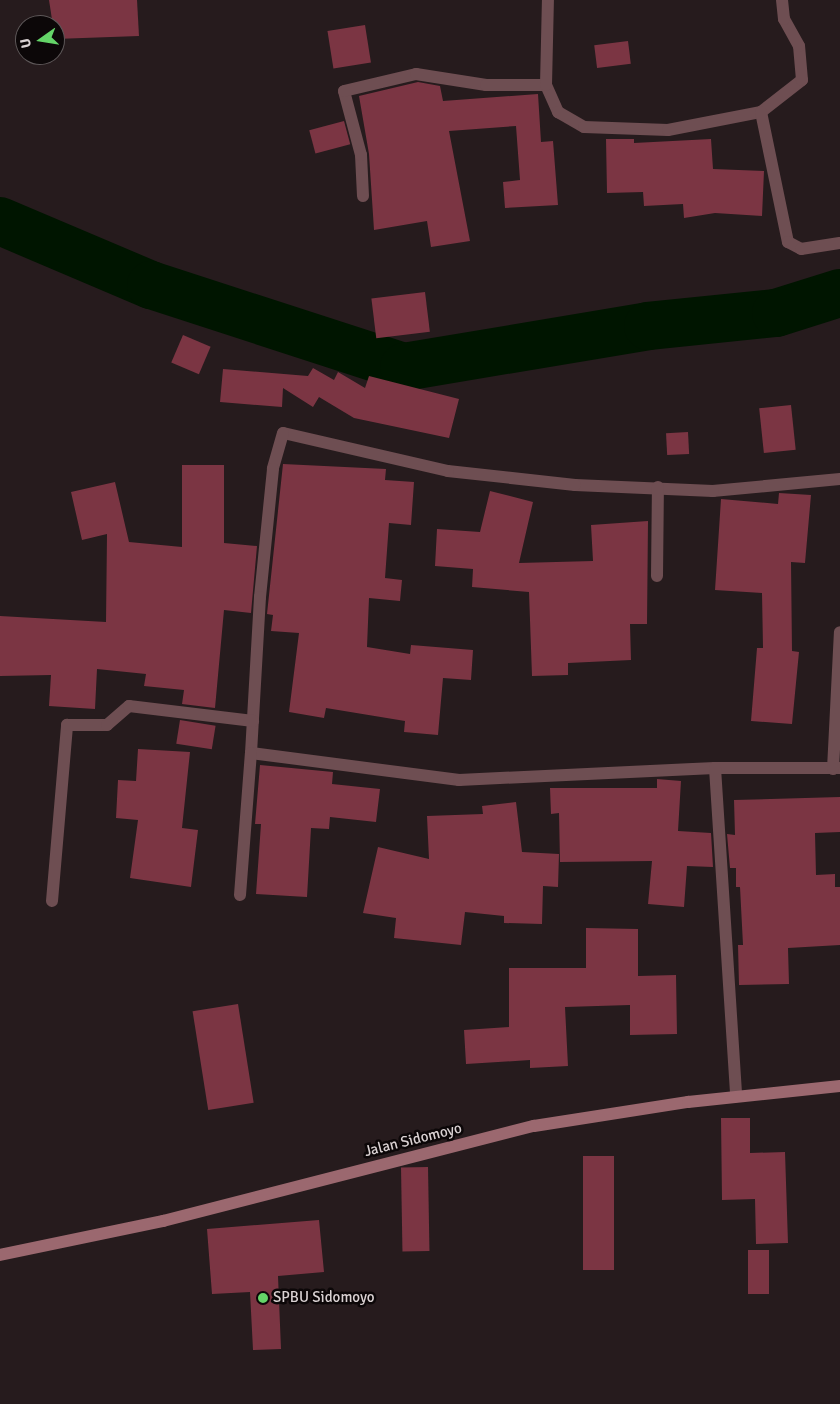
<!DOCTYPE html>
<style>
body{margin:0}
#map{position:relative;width:840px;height:1404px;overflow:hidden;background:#261b1d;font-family:Signika,sans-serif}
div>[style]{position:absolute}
.river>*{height:48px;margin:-24px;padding:0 24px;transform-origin:24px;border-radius:24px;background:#001500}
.building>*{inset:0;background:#7b3543;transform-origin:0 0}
.minor>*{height:12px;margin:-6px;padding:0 6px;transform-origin:6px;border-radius:6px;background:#6e4e52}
.secondary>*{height:12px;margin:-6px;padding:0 6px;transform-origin:6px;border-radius:6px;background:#9b686f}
.dots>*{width:14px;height:14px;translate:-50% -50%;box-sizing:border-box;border:2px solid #0c0708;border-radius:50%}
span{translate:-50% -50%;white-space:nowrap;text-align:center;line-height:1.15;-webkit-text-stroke:5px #0c0708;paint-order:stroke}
.street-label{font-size:15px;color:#dad2d3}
.poi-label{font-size:15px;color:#dad2d3}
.left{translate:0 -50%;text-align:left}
.north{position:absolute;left:15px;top:15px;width:50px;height:50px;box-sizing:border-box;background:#0c0708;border:1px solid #5e5859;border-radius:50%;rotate:257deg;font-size:14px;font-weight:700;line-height:20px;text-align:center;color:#dad2d3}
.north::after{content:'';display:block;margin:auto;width:18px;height:22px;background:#64d468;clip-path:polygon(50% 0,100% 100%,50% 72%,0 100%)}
</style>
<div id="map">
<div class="river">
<div style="left:0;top:221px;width:164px;rotate:23deg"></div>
<div style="left:151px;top:285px;width:266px;rotate:18deg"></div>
<div style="left:404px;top:367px;width:247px;rotate:-9.5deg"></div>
<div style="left:648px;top:326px;width:129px;rotate:-5.8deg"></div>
<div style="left:776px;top:313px;width:67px;rotate:-17.4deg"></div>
</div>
<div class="building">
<div style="clip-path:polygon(49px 0,137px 0,139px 36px,55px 39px)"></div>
<div style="left:365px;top:25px;width:38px;height:38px;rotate:81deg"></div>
<div style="left:628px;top:41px;width:23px;height:34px;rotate:83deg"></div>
<div style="clip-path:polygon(418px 82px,440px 86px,443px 101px,538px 94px,541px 142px,553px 141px,558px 205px,505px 208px,503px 182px,520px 180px,516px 126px,449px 131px,470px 241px,431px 247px,427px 221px,374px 230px,369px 154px,359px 96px)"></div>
<div style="left:344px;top:121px;width:24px;height:36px;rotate:75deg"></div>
<div style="clip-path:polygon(606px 139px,634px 139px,634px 143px,711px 139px,713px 169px,764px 171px,762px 216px,715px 213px,684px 218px,683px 204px,644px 206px,643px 192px,607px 193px)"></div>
<div style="left:425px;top:292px;width:40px;height:54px;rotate:83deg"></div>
<div style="left:183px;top:335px;width:30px;height:30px;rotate:23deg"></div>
<div style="clip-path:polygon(313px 368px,334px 380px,338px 372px,365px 388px,369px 376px,459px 399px,449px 438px,354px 418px,319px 397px,313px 407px,283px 388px,282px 407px,220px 402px,223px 369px,308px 376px)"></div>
<div style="left:791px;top:405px;width:45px;height:32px;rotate:84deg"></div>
<div style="left:688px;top:432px;width:22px;height:22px;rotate:87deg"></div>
<div style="clip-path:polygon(283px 464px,386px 469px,385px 480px,414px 482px,411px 525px,389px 523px,385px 578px,402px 580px,400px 601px,369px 598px,367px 647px,410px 654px,411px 645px,473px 650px,471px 680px,443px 678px,438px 735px,404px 732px,405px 721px,326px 708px,324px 718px,289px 712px,299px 633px,271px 631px,273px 615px,267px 614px)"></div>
<div style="clip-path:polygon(182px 465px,224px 465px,224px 543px,257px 546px,251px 613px,224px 610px,215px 708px,182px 704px,184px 690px,144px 686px,146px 674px,97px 669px,95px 709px,49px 706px,51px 675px,0 676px,0 616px,106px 622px,107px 534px,82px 540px,71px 492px,115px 482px,129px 542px,182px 547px)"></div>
<div style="clip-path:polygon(490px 491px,533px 502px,519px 563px,593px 561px,591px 525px,648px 521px,647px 624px,630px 624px,631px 660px,568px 663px,568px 675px,532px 676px,529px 592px,472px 587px,473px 569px,435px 566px,437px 529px,480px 532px)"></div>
<div style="clip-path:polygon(779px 493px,811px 495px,805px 563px,791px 562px,792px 651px,799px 652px,792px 724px,751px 721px,757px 648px,763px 648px,762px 593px,715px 590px,721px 499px,778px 504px)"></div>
<div style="left:180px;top:720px;width:36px;height:24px;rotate:9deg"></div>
<div style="clip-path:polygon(138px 749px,190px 752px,182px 828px,198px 830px,191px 887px,130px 878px,138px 820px,116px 818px,118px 780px,136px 781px)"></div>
<div style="clip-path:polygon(260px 765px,333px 772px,332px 784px,380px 789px,376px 822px,330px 817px,329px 829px,311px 828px,307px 897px,256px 894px,261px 824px,255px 824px)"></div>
<div style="clip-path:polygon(657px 779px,681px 781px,678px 831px,711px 833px,713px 867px,687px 866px,684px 907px,648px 904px,652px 861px,560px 862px,559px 813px,551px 814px,550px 788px,657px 788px)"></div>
<div style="clip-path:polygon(840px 797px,840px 832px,815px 833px,816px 875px,835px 874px,835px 887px,840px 887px,840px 945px,788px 948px,789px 984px,739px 985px,738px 945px,743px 945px,740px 887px,736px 887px,736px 868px,730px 868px,727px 834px,735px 835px,734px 800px)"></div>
<div style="clip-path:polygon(516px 802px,522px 852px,559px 854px,558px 887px,543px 886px,542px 924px,504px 923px,504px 916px,465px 912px,461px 945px,394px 938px,396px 918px,363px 913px,378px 847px,429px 859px,427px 816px,483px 814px,482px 806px)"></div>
<div style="clip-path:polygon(586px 928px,638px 929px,638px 976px,676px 975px,677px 1034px,630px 1035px,630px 1005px,565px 1007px,568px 1066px,530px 1068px,530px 1060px,466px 1064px,464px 1030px,509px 1027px,509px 968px,586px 968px)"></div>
<div style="left:238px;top:1004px;width:100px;height:46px;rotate:81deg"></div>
<div style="clip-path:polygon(721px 1118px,750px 1118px,750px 1153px,785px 1152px,788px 1243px,756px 1244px,755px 1199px,722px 1200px)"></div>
<div style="left:583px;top:1156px;width:31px;height:114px"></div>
<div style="left:428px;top:1167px;width:84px;height:27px;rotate:89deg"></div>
<div style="clip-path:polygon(319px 1220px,324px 1272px,278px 1276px,281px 1349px,253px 1350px,250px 1292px,212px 1294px,207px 1229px)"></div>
<div style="left:748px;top:1250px;width:21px;height:44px"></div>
</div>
<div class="minor">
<div style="left:546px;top:85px;width:30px;rotate:66deg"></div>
<div style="left:558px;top:112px;width:30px;rotate:30deg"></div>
<div style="left:584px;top:127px;width:84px;rotate:2deg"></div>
<div style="left:668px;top:130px;width:95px;rotate:-11deg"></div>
<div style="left:761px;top:112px;width:52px;rotate:-38deg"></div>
<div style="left:802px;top:80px;width:34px;rotate:-95deg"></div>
<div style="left:799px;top:46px;width:31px;rotate:-119deg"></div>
<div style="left:784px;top:19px;width:19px;rotate:-96deg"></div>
<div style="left:761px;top:112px;width:133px;rotate:78.3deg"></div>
<div style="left:788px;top:242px;width:15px;rotate:28deg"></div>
<div style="left:801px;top:249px;width:39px;rotate:-9deg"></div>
<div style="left:363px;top:196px;width:41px;rotate:-92.8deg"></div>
<div style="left:361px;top:155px;width:66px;rotate:-104.9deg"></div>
<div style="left:344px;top:91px;width:74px;rotate:-13.3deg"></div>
<div style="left:416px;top:74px;width:71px;rotate:8.9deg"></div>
<div style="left:486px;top:85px;width:60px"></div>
<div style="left:546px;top:85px;width:85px;rotate:-88.7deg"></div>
<div style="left:840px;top:479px;width:128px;rotate:174.6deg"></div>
<div style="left:713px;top:491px;width:138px;rotate:-177.5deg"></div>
<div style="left:575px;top:485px;width:128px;rotate:-173.7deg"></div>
<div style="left:448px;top:471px;width:169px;rotate:-167deg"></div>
<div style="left:283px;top:433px;width:37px;rotate:106deg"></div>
<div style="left:273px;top:469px;width:129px;rotate:95.8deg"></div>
<div style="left:260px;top:597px;width:156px;rotate:93.3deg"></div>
<div style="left:251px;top:753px;width:210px;rotate:7.4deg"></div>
<div style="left:459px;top:780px;width:256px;rotate:-2.7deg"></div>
<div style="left:715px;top:768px;width:125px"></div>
<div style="left:657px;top:576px;width:89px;rotate:-89.4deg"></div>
<div style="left:715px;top:768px;width:329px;rotate:86.3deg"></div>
<div style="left:833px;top:769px;width:137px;rotate:-87.1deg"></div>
<div style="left:240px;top:895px;width:142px;rotate:-85.6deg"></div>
<div style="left:52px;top:901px;width:177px;rotate:-85.1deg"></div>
<div style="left:67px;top:725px;width:40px"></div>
<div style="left:107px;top:725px;width:29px;rotate:-41deg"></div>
<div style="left:129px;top:706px;width:125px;rotate:6.9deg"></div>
</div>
<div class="secondary">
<div style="left:0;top:1255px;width:167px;rotate:-11.8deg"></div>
<div style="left:163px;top:1221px;width:383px;rotate:-14.4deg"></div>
<div style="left:534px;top:1126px;width:156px;rotate:-8.9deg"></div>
<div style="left:688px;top:1102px;width:153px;rotate:-6deg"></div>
</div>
<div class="dots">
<div style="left:263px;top:1298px;background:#64d468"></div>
</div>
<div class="street-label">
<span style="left:413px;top:1140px;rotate:-14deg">Jalan Sidomoyo</span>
</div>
<div class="poi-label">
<span class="left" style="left:273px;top:1298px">SPBU Sidomoyo</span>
</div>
<div class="north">U</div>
</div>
